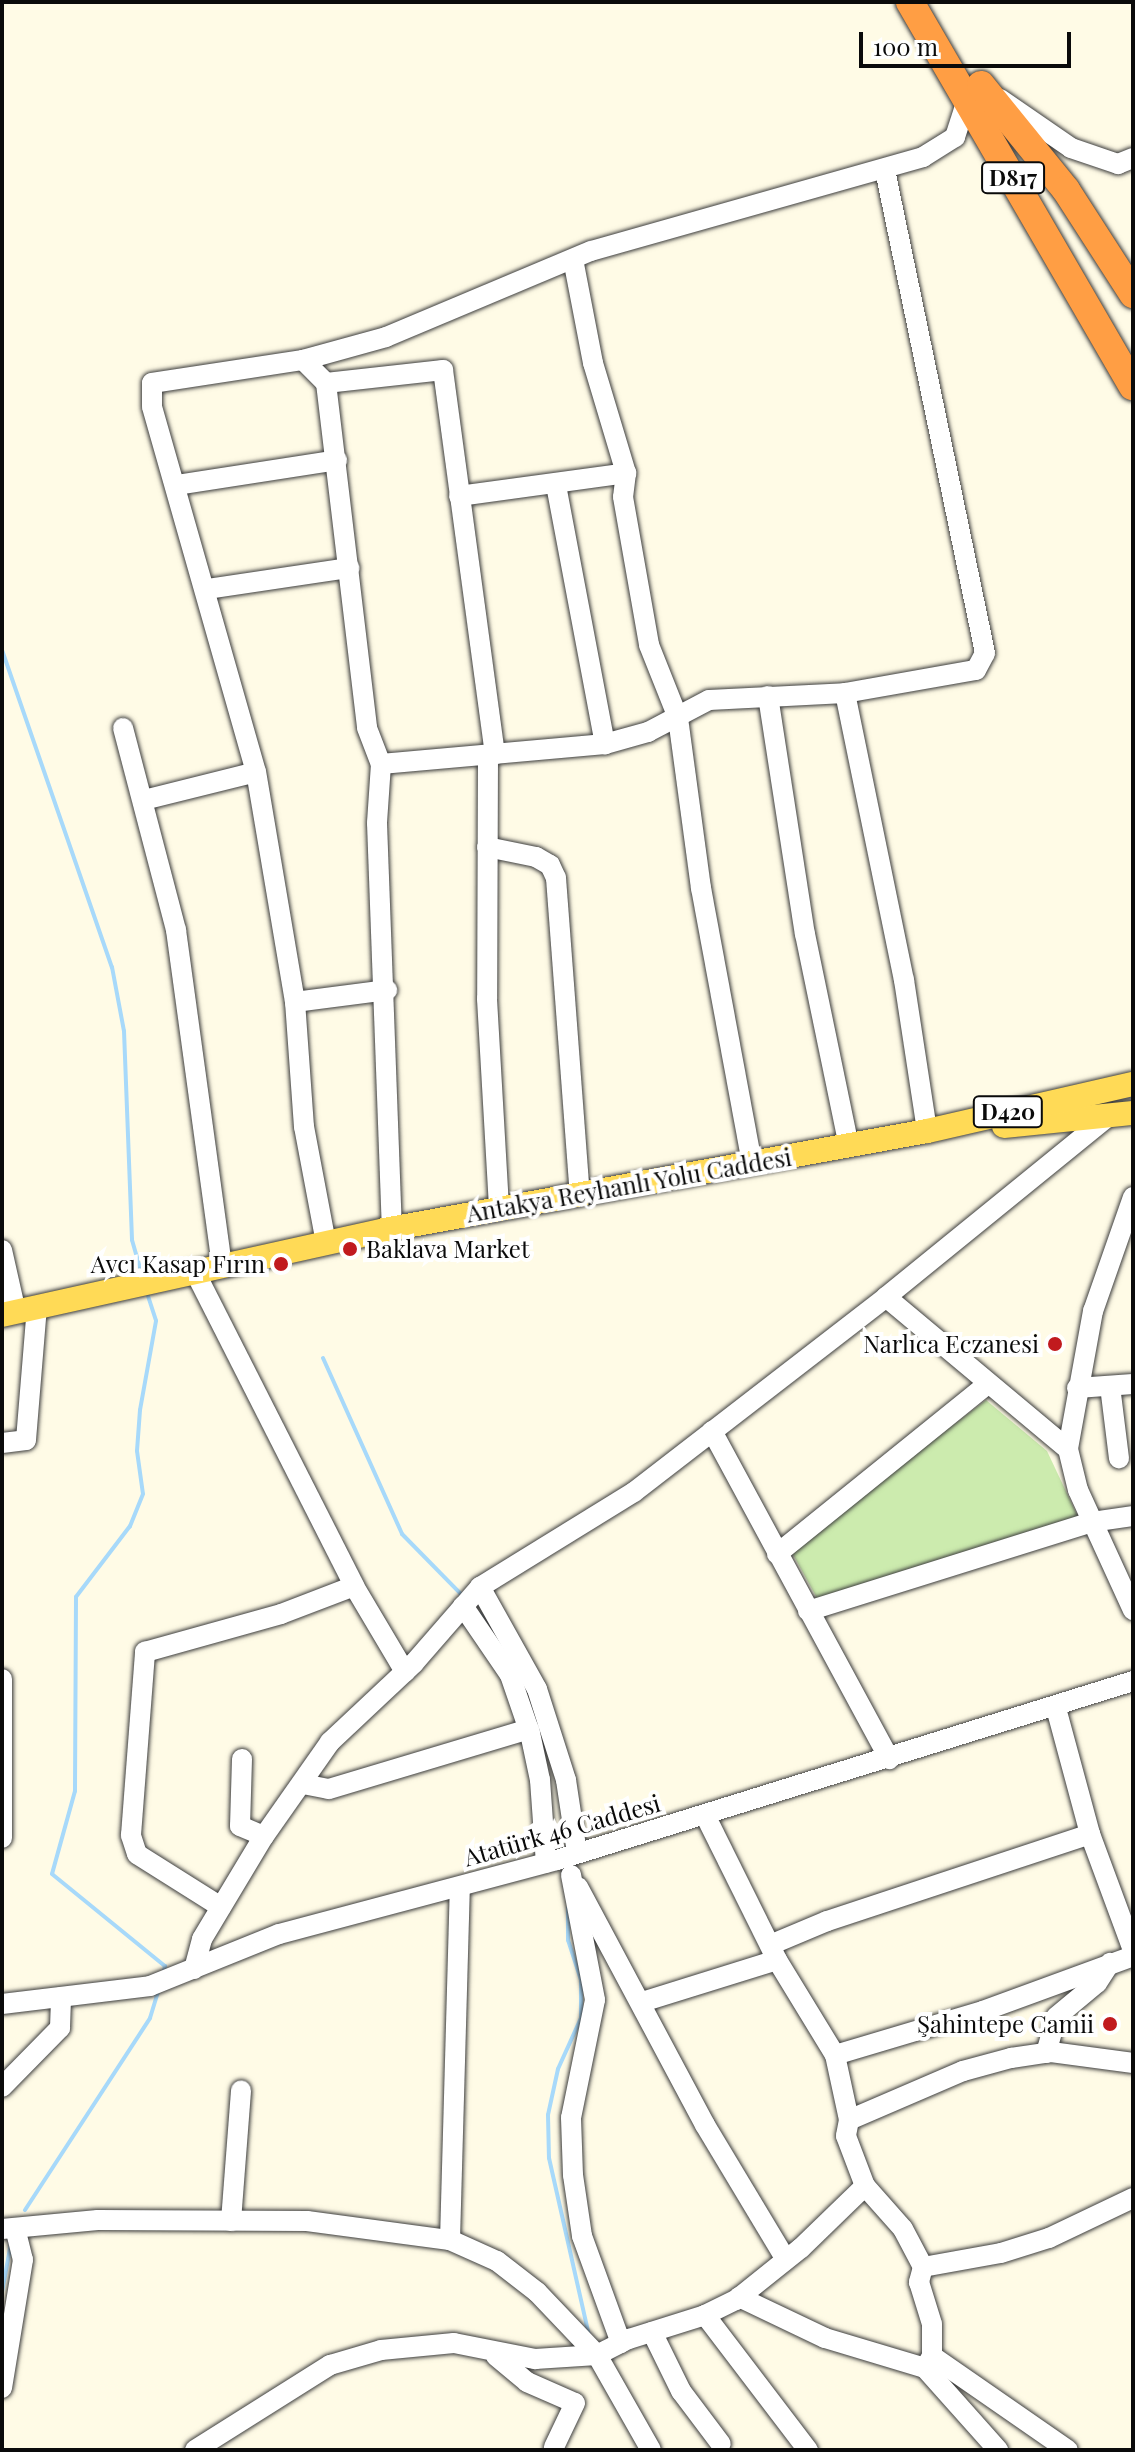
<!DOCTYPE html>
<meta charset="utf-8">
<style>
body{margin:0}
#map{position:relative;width:1135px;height:2452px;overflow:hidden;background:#fffbe6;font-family:"Playfair Display",serif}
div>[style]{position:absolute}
.green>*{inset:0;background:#ccebae}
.stream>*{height:4px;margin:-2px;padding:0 2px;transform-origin:2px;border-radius:2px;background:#a7d9fa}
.roads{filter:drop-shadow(0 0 2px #3d3d3d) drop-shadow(0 0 2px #3d3d3d)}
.minor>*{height:20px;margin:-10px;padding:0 10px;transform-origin:10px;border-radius:10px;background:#fff}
.major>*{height:24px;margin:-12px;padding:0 12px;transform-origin:12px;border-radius:12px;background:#ffda56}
.highway>*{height:28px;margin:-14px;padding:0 14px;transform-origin:14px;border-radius:14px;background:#ff9e44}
.dots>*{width:22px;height:22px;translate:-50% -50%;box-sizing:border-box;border:4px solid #fff;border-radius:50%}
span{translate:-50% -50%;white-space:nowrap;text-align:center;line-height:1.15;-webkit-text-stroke:8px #fff;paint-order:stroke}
.shield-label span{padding:2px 6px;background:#fff;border:2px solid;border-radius:6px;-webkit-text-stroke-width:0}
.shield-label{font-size:22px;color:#0a0a0a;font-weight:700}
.street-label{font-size:24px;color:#0a0a0a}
.poi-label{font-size:24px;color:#0a0a0a}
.left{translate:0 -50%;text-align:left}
.right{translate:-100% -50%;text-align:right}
.frame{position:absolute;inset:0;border:4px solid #0a0a0a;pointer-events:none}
.scale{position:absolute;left:859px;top:32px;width:212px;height:36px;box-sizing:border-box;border:4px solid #0a0a0a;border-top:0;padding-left:10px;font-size:24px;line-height:28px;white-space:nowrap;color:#0a0a0a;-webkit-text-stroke:6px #fff;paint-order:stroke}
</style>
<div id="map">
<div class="green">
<div style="clip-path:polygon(986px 1400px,1047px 1451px,1080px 1521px,818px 1600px,790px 1549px)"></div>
</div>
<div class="stream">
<div style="left:2px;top:650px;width:336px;rotate:70.9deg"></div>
<div style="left:112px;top:967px;width:65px;rotate:79.4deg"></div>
<div style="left:124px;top:1031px;width:209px;rotate:87.8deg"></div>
<div style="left:132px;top:1240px;width:32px;rotate:74deg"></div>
<div style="left:148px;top:1296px;width:26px;rotate:72deg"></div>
<div style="left:156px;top:1321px;width:90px;rotate:100.2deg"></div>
<div style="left:140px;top:1410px;width:41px;rotate:94.2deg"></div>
<div style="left:137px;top:1451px;width:43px;rotate:82.1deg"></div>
<div style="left:143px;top:1494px;width:35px;rotate:112deg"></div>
<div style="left:130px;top:1526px;width:89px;rotate:127.3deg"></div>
<div style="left:76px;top:1597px;width:194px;rotate:90.3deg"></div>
<div style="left:75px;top:1791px;width:86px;rotate:105.5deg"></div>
<div style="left:52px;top:1874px;width:146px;rotate:39.2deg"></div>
<div style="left:165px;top:1966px;width:9px;rotate:103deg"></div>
<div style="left:323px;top:1358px;width:193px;rotate:65.8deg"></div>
<div style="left:402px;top:1534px;width:86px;rotate:45.5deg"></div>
<div style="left:480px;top:1614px;width:19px;rotate:54deg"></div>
<div style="left:568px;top:1908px;width:32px;rotate:90deg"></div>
<div style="left:568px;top:1940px;width:42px;rotate:72deg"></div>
<div style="left:581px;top:1980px;width:38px;rotate:90deg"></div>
<div style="left:581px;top:2018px;width:56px;rotate:114.3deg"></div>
<div style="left:558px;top:2069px;width:47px;rotate:102.3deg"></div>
<div style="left:548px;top:2115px;width:43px;rotate:88.7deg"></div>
<div style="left:549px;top:2158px;width:181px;rotate:77.3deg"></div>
<div style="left:25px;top:2210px;width:229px;rotate:-56.9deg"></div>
<div style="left:150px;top:2018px;width:28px;rotate:-73deg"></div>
<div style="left:2px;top:2292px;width:50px;rotate:-79.6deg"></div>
</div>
<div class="roads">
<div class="minor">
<div style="left:1000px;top:99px;width:86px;rotate:34.6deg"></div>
<div style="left:1071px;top:148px;width:50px;rotate:18.8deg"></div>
<div style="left:1118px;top:164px;width:16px;rotate:-22deg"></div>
<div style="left:573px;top:259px;width:106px;rotate:79.1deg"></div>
<div style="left:593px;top:363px;width:115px;rotate:73.3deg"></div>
<div style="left:303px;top:360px;width:86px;rotate:-15.5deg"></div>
<div style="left:386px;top:337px;width:222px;rotate:-22.8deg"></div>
<div style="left:591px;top:251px;width:345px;rotate:-15.8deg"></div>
<div style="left:923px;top:157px;width:38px;rotate:-32deg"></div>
<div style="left:955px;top:137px;width:40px;rotate:-72deg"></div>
<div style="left:326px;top:383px;width:118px;rotate:-6.3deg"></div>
<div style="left:443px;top:370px;width:388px;rotate:82.3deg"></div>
<div style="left:176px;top:485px;width:163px;rotate:-8.8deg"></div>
<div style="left:556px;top:485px;width:264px;rotate:79.3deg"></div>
<div style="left:459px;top:496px;width:169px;rotate:-7.8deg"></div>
<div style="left:626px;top:473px;width:24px;rotate:97deg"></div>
<div style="left:623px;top:497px;width:150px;rotate:80deg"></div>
<div style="left:649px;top:645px;width:79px;rotate:68.3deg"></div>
<div style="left:678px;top:718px;width:172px;rotate:82.3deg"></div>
<div style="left:701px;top:888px;width:280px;rotate:79.5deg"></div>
<div style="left:208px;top:589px;width:143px;rotate:-8.5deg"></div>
<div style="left:845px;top:693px;width:133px;rotate:-10deg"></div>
<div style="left:976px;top:670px;width:19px;rotate:-62deg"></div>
<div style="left:985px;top:653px;width:493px;rotate:-101.7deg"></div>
<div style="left:768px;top:696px;width:241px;rotate:81.2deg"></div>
<div style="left:805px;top:934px;width:217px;rotate:78.3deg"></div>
<div style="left:123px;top:728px;width:209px;rotate:75.3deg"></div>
<div style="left:176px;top:930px;width:339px;rotate:82.2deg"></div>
<div style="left:488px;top:756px;width:243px;rotate:90.2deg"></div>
<div style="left:487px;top:999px;width:210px;rotate:86.7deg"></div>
<div style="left:381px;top:764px;width:225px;rotate:-5.1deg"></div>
<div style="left:605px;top:744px;width:45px;rotate:-15.6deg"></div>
<div style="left:648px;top:732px;width:69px;rotate:-27.7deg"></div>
<div style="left:709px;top:700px;width:136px;rotate:-2.9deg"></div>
<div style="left:845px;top:693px;width:293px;rotate:78.4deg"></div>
<div style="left:904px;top:980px;width:153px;rotate:81.3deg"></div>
<div style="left:144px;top:800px;width:115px;rotate:-14deg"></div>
<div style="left:487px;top:847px;width:50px;rotate:11.5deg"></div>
<div style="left:536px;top:857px;width:16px;rotate:30deg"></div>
<div style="left:550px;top:865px;width:14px;rotate:65deg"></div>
<div style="left:556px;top:878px;width:317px;rotate:85.7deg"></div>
<div style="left:295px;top:1002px;width:93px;rotate:-7.4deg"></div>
<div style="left:1133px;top:1197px;width:121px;rotate:109.3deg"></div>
<div style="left:1093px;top:1311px;width:140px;rotate:100.3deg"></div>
<div style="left:1068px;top:1449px;width:42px;rotate:76.3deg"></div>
<div style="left:1078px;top:1490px;width:132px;rotate:65.4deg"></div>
<div style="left:326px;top:1243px;width:118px;rotate:-100.7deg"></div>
<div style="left:304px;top:1127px;width:125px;rotate:-94.1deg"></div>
<div style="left:295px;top:1002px;width:233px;rotate:-99.6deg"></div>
<div style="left:256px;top:772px;width:380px;rotate:-105.9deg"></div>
<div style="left:152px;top:406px;width:23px;rotate:-90deg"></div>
<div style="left:152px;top:383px;width:153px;rotate:-8.7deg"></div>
<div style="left:303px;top:360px;width:33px;rotate:45deg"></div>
<div style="left:326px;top:383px;width:347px;rotate:83.2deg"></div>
<div style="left:367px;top:728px;width:39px;rotate:69deg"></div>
<div style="left:381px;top:764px;width:59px;rotate:93.9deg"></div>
<div style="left:377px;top:823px;width:406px;rotate:87.9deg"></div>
<div style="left:2px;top:1250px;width:64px;rotate:77.3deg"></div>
<div style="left:195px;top:1272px;width:352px;rotate:63.1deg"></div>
<div style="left:354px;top:1586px;width:100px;rotate:59.3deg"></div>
<div style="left:886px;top:1297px;width:237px;rotate:39.9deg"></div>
<div style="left:1110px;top:1386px;width:73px;rotate:82.9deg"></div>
<div style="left:1077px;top:1388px;width:56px;rotate:-4.1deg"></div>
<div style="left:712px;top:1431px;width:373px;rotate:61.6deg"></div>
<div style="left:2px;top:1443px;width:24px;rotate:-7deg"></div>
<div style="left:26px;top:1440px;width:133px;rotate:-85.3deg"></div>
<div style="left:777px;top:1554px;width:271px;rotate:-38.9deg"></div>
<div style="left:480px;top:1587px;width:117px;rotate:60.8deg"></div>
<div style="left:537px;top:1689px;width:96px;rotate:72.3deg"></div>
<div style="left:566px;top:1780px;width:74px;rotate:81.4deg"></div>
<div style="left:463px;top:1606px;width:83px;rotate:55.7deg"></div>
<div style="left:510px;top:1675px;width:61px;rotate:71deg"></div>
<div style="left:530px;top:1733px;width:48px;rotate:78deg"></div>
<div style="left:540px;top:1780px;width:83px;rotate:85.9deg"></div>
<div style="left:808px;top:1611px;width:298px;rotate:-17.4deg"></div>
<div style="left:1092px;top:1522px;width:41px;rotate:-8.3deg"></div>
<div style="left:2px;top:1679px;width:159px;rotate:90deg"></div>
<div style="left:1056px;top:1708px;width:131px;rotate:74.9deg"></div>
<div style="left:1090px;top:1834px;width:124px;rotate:69.7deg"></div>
<div style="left:242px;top:1759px;width:67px;rotate:91.7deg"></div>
<div style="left:240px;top:1826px;width:26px;rotate:23deg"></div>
<div style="left:303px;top:1784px;width:26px;rotate:11deg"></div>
<div style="left:329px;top:1789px;width:209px;rotate:-16.7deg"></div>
<div style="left:705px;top:1815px;width:162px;rotate:63.6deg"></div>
<div style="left:777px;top:1960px;width:111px;rotate:58.6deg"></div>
<div style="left:835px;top:2055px;width:66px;rotate:77.8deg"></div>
<div style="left:849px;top:2120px;width:16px;rotate:101deg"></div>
<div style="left:846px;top:2136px;width:53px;rotate:69.2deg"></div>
<div style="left:865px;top:2186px;width:57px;rotate:48.5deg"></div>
<div style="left:903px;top:2229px;width:43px;rotate:62.2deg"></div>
<div style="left:923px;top:2267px;width:16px;rotate:105deg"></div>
<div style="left:919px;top:2282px;width:44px;rotate:72.8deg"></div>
<div style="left:932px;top:2324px;width:32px;rotate:90deg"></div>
<div style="left:932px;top:2356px;width:14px;rotate:120deg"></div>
<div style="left:571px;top:1875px;width:127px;rotate:79.1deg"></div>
<div style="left:595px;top:2000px;width:120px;rotate:101.5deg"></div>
<div style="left:571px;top:2118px;width:57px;rotate:88deg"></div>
<div style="left:573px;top:2175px;width:62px;rotate:81.6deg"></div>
<div style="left:582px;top:2236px;width:114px;rotate:70deg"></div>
<div style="left:578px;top:1887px;width:270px;rotate:61.9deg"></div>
<div style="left:705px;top:2125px;width:155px;rotate:59deg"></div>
<div style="left:221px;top:1907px;width:99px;rotate:-147.8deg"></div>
<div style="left:137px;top:1854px;width:20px;rotate:-108deg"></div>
<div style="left:131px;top:1835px;width:184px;rotate:-85.6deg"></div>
<div style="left:145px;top:1652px;width:141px;rotate:-15.6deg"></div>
<div style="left:281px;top:1614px;width:78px;rotate:-21deg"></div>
<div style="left:770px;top:1945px;width:62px;rotate:-22.8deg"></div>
<div style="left:827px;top:1921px;width:277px;rotate:-18.3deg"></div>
<div style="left:194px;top:1969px;width:31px;rotate:-75deg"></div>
<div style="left:202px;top:1939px;width:120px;rotate:-59deg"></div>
<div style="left:264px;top:1836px;width:115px;rotate:-54.9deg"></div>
<div style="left:330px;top:1742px;width:115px;rotate:-43.2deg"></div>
<div style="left:414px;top:1663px;width:101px;rotate:-49deg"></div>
<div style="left:480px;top:1587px;width:181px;rotate:-31.7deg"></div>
<div style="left:634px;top:1492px;width:319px;rotate:-37.7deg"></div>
<div style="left:886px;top:1297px;width:289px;rotate:-39.1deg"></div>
<div style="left:642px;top:2002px;width:141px;rotate:-17.3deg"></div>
<div style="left:2px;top:2004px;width:149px;rotate:-6.9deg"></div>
<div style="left:150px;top:1986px;width:139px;rotate:-22deg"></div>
<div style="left:279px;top:1934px;width:288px;rotate:-14.9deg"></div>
<div style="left:557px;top:1860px;width:603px;rotate:-17.26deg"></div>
<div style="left:1046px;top:2053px;width:37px;rotate:-74deg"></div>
<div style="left:1056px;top:2017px;width:53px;rotate:-39.7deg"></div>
<div style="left:1097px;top:1983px;width:24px;rotate:-57deg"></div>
<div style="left:835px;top:2055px;width:154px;rotate:-16.6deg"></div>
<div style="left:983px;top:2011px;width:160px;rotate:-20.1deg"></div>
<div style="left:2px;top:2087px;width:83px;rotate:-45.5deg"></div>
<div style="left:60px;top:2028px;width:31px;rotate:-88deg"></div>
<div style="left:849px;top:2120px;width:124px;rotate:-23.3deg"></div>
<div style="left:963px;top:2071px;width:50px;rotate:-15.2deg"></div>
<div style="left:1011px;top:2058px;width:40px;rotate:-8.5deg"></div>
<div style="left:1051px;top:2052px;width:83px;rotate:7.6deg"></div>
<div style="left:231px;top:2221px;width:131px;rotate:-85.6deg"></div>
<div style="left:2px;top:2229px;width:96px;rotate:-5.4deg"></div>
<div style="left:98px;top:2220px;width:209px;rotate:0.3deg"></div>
<div style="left:307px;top:2221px;width:144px;rotate:7.6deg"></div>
<div style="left:450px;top:2240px;width:353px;rotate:-88.4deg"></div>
<div style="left:450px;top:2240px;width:51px;rotate:24.1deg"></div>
<div style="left:497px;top:2261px;width:51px;rotate:37.8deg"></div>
<div style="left:537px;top:2292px;width:87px;rotate:46.4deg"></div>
<div style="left:597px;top:2355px;width:109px;rotate:60.4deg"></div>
<div style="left:923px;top:2267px;width:79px;rotate:-10.2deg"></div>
<div style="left:1001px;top:2253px;width:50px;rotate:-17.4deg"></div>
<div style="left:1049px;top:2238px;width:93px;rotate:-25.5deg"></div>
<div style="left:739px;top:2297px;width:95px;rotate:25.5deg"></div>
<div style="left:825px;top:2338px;width:104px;rotate:16.7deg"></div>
<div style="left:925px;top:2368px;width:110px;rotate:48.3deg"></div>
<div style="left:705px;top:2315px;width:170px;rotate:52.7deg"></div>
<div style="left:652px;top:2332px;width:66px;rotate:63.8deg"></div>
<div style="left:681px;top:2391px;width:66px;rotate:53deg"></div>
<div style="left:496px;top:2356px;width:40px;rotate:40deg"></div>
<div style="left:527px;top:2382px;width:52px;rotate:23.6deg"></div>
<div style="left:575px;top:2403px;width:49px;rotate:115.5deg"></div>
<div style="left:932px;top:2356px;width:165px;rotate:34.7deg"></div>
<div style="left:2px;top:2388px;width:130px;rotate:-80.7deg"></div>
<div style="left:23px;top:2260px;width:30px;rotate:-104deg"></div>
<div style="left:195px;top:2450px;width:160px;rotate:-32.2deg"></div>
<div style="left:330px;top:2365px;width:53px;rotate:-16.4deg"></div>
<div style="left:381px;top:2350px;width:73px;rotate:-5.5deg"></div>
<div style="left:454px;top:2343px;width:83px;rotate:11.2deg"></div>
<div style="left:535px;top:2359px;width:62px;rotate:-3.7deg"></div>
<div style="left:597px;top:2355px;width:36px;rotate:-27deg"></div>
<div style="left:629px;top:2339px;width:80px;rotate:-17.5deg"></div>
<div style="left:705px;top:2315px;width:34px;rotate:-26deg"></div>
<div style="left:736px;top:2300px;width:83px;rotate:-38.7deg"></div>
<div style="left:801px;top:2248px;width:89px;rotate:-44.1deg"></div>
</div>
<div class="major">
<div style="left:1004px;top:1126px;width:130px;rotate:-5.8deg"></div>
<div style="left:2px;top:1315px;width:391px;rotate:-12.5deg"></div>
<div style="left:384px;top:1230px;width:552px;rotate:-10.33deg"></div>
<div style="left:927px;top:1131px;width:211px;rotate:-12.9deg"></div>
</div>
<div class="highway">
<div style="left:910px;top:2px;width:444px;rotate:59.9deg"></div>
<div style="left:981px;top:85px;width:135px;rotate:51deg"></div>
<div style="left:1066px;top:190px;width:124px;rotate:57.2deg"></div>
</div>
</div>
<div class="dots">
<div style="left:350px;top:1249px;background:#c11a1e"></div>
<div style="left:281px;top:1264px;background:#c11a1e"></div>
<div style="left:1055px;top:1344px;background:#c11a1e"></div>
<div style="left:1110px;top:2024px;background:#c11a1e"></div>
</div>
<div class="shield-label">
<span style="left:1013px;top:178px">D817</span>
<span style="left:1008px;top:1112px">D420</span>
</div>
<div class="street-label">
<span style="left:629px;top:1185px;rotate:-10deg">Antakya Reyhanlı Yolu Caddesi</span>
<span style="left:562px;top:1830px;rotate:-16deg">Atatürk 46 Caddesi</span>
</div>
<div class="poi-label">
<span class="left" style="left:366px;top:1249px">Baklava Market</span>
<span class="right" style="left:265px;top:1264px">Avcı Kasap Fırın</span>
<span class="right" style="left:1039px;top:1344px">Narlıca Eczanesi</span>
<span class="right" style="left:1094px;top:2024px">Şahintepe Camii</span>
</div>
<div class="frame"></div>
<div class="scale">100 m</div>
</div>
